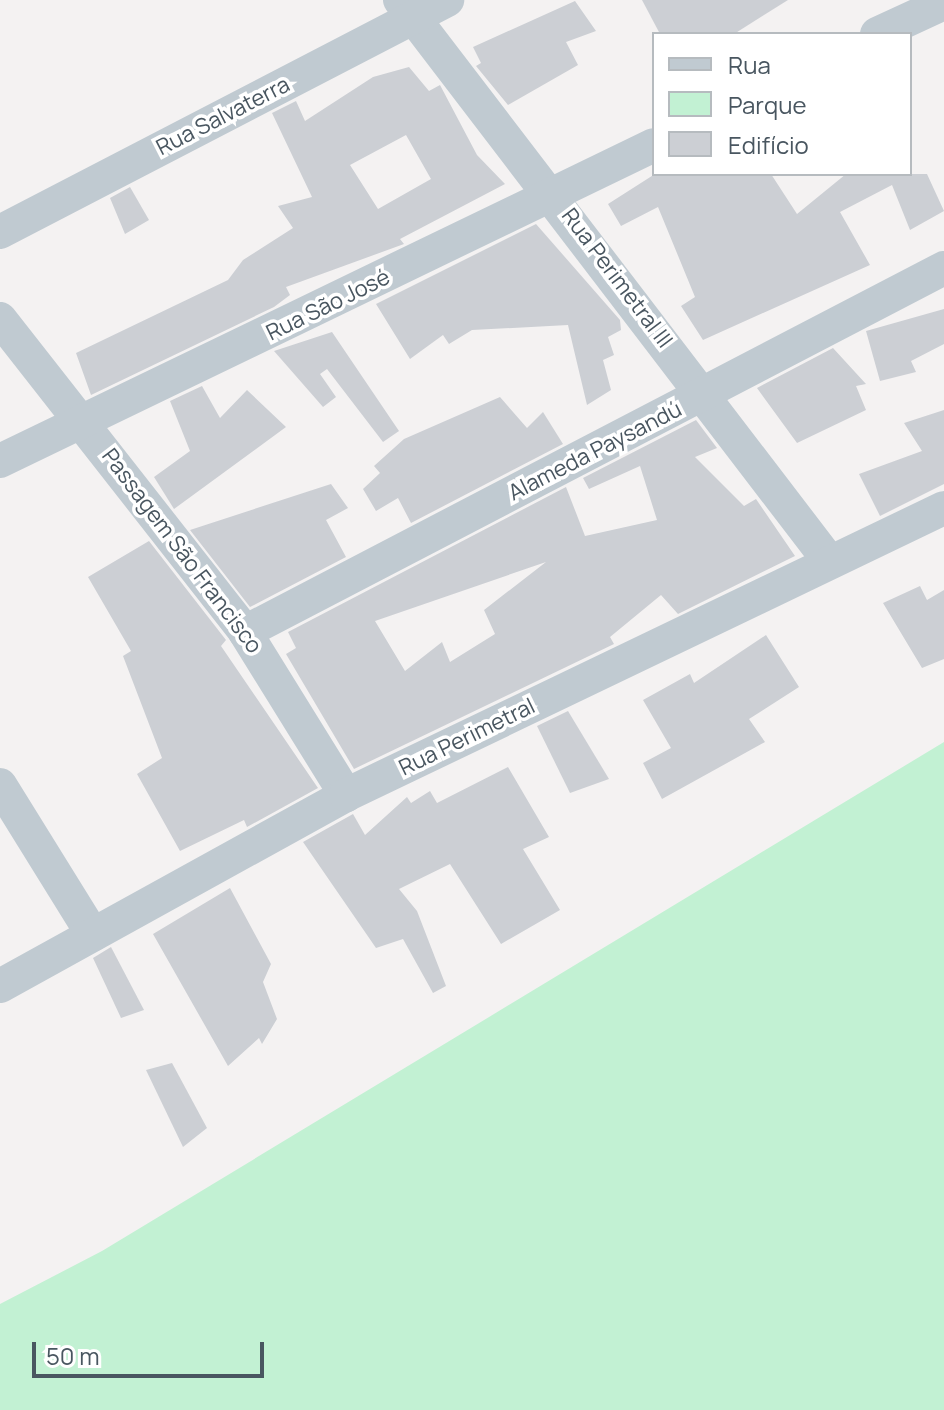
<!DOCTYPE html>
<meta charset="utf-8">
<style>
body{margin:0}
#map{position:relative;width:944px;height:1410px;overflow:hidden;background:#f4f2f2;font-family:Manrope,sans-serif}
div>[style]{position:absolute}
.green>*{inset:0;background:#c2f1d3}
.building>*{inset:0;background:#cccfd4}
.street>*{height:34px;margin:-17px;padding:0 17px;transform-origin:17px;border-radius:17px;background:#c0cad1}
span{translate:-50% -50%;white-space:nowrap;text-align:center;line-height:1.15;-webkit-text-stroke:7px #fff;paint-order:stroke}
.street-label{font-size:22px;color:#495660}
.legend{position:absolute;left:652px;top:32px;width:260px;height:144px;box-sizing:border-box;background:#fff;border:2px solid #b6bbbf;margin:0;padding:10px 14px;list-style:none;font-size:24px;color:#495660}
.legend li{display:flex;align-items:center;gap:16px;height:40px}
.legend b{width:40px;border:2px solid #b6bbbf}
.scale{position:absolute;left:32px;top:1342px;width:232px;height:36px;box-sizing:border-box;border:4px solid #495660;border-top:0;padding-left:10px;font-size:24px;line-height:28px;white-space:nowrap;color:#495660;-webkit-text-stroke:6px #fff;paint-order:stroke}
</style>
<div id="map">
<div class="green">
<div style="clip-path:polygon(944px 742px,944px 1410px,0 1410px,0 1304px,102px 1251px)"></div>
</div>
<div class="building">
<div style="clip-path:polygon(642px 0,788px 0,734px 34px,660px 34px)"></div>
<div style="clip-path:polygon(575px 1px,596px 31px,566px 42px,578px 65px,508px 105px,476px 66px,481px 63px,473px 47px)"></div>
<div style="clip-path:polygon(evenodd,409px 67px,429px 91px,440px 85px,477px 155px,505px 184px,400px 239px,404px 244px,286px 287px,290px 295px,274px 307px,91px 395px,76px 353px,228px 280px,243px 260px,293px 228px,278px 206px,312px 197px,272px 113px,296px 101px,305px 121px,373px 77px,409px 67px,406px 135px,431px 179px,378px 209px,350px 165px,406px 135px)"></div>
<div style="clip-path:polygon(655px 174px,771px 174px,797px 214px,846px 174px,927px 174px,944px 211px,910px 230px,892px 185px,840px 212px,870px 265px,703px 340px,681px 306px,695px 297px,658px 207px,621px 226px,608px 204px)"></div>
<div style="clip-path:polygon(130px 187px,149px 220px,125px 234px,110px 198px)"></div>
<div style="clip-path:polygon(536px 224px,620px 320px,621px 330px,608px 337px,614px 355px,603px 360px,611px 390px,587px 405px,568px 325px,472px 330px,449px 344px,443px 335px,410px 359px,376px 304px)"></div>
<div style="clip-path:polygon(944px 309px,944px 344px,911px 361px,916px 372px,880px 381px,866px 331px)"></div>
<div style="clip-path:polygon(332px 332px,399px 431px,383px 442px,327px 369px,320px 374px,336px 397px,323px 407px,274px 351px)"></div>
<div style="clip-path:polygon(833px 348px,866px 384px,856px 386px,866px 410px,797px 443px,757px 388px)"></div>
<div style="clip-path:polygon(202px 386px,220px 418px,247px 390px,286px 427px,174px 509px,154px 477px,190px 451px,170px 401px)"></div>
<div style="clip-path:polygon(500px 397px,527px 428px,543px 412px,563px 444px,411px 523px,398px 498px,376px 511px,363px 489px,380px 473px,374px 466px,404px 439px)"></div>
<div style="clip-path:polygon(944px 410px,944px 484px,880px 516px,859px 474px,922px 451px,904px 423px)"></div>
<div style="clip-path:polygon(evenodd,696px 420px,717px 448px,695px 457px,744px 506px,756px 499px,795px 556px,678px 614px,661px 595px,610px 637px,614px 644px,354px 769px,286px 654px,296px 648px,288px 632px,566px 487px,585px 536px,657px 520px,640px 466px,589px 489px,583px 478px,696px 420px,546px 562px,484px 610px,495px 634px,450px 662px,442px 642px,405px 671px,375px 621px,546px 562px)"></div>
<div style="clip-path:polygon(331px 484px,348px 508px,326px 520px,346px 557px,250px 607px,190px 530px)"></div>
<div style="clip-path:polygon(149px 541px,226px 640px,221px 646px,318px 788px,247px 827px,244px 820px,180px 851px,137px 774px,162px 758px,123px 656px,131px 651px,88px 577px)"></div>
<div style="clip-path:polygon(920px 586px,927px 600px,944px 590px,944px 659px,922px 668px,883px 603px)"></div>
<div style="clip-path:polygon(766px 635px,799px 687px,749px 719px,765px 742px,662px 799px,643px 763px,671px 748px,643px 700px,690px 674px,694px 683px)"></div>
<div style="clip-path:polygon(568px 711px,609px 779px,570px 793px,537px 726px)"></div>
<div style="clip-path:polygon(508px 767px,549px 837px,523px 849px,560px 910px,501px 944px,450px 864px,399px 889px,417px 911px,446px 986px,433px 993px,403px 939px,376px 948px,303px 842px,353px 814px,365px 835px,407px 797px,411px 803px,430px 791px,437px 803px)"></div>
<div style="clip-path:polygon(230px 888px,271px 964px,263px 982px,277px 1019px,262px 1044px,259px 1038px,228px 1066px,153px 934px)"></div>
<div style="clip-path:polygon(111px 947px,144px 1010px,121px 1018px,93px 958px)"></div>
<div style="clip-path:polygon(172px 1063px,207px 1128px,183px 1147px,146px 1070px)"></div>
</div>
<div class="street">
<div style="left:400px;top:0;width:706px;rotate:52.59deg"></div>
<div style="left:877px;top:34px;width:74px;rotate:-24.8deg"></div>
<div style="left:0;top:232px;width:504px;rotate:-27.43deg"></div>
<div style="left:0;top:319px;width:397px;rotate:51.9deg"></div>
<div style="left:245px;top:632px;width:192px;rotate:58.2deg"></div>
<div style="left:0;top:461px;width:726px;rotate:-25.79deg"></div>
<div style="left:245px;top:632px;width:788px;rotate:-27.51deg"></div>
<div style="left:0;top:785px;width:176px;rotate:58.2deg"></div>
<div style="left:0;top:986px;width:395px;rotate:-28.9deg"></div>
<div style="left:346px;top:795px;width:663px;rotate:-25.64deg"></div>
</div>
<div class="street-label">
<span style="left:223px;top:116px;rotate:-27deg">Rua Salvaterra</span>
<span style="left:617px;top:278px;rotate:53deg">Rua Perimetral III</span>
<span style="left:328px;top:305px;rotate:-26deg">Rua São José</span>
<span style="left:595px;top:451px;rotate:-27deg">Alameda Paysandú</span>
<span style="left:182px;top:551px;rotate:53deg">Passagem São Francisco</span>
<span style="left:467px;top:737px;rotate:-26deg">Rua Perimetral</span>
</div>
<ul class="legend">
<li><b style="height:10px;background:#c0cad1"></b>Rua</li>
<li><b style="height:22px;background:#c2f1d3"></b>Parque</li>
<li><b style="height:22px;background:#cccfd4"></b>Edifício</li>
</ul>
<div class="scale">50 m</div>
</div>
